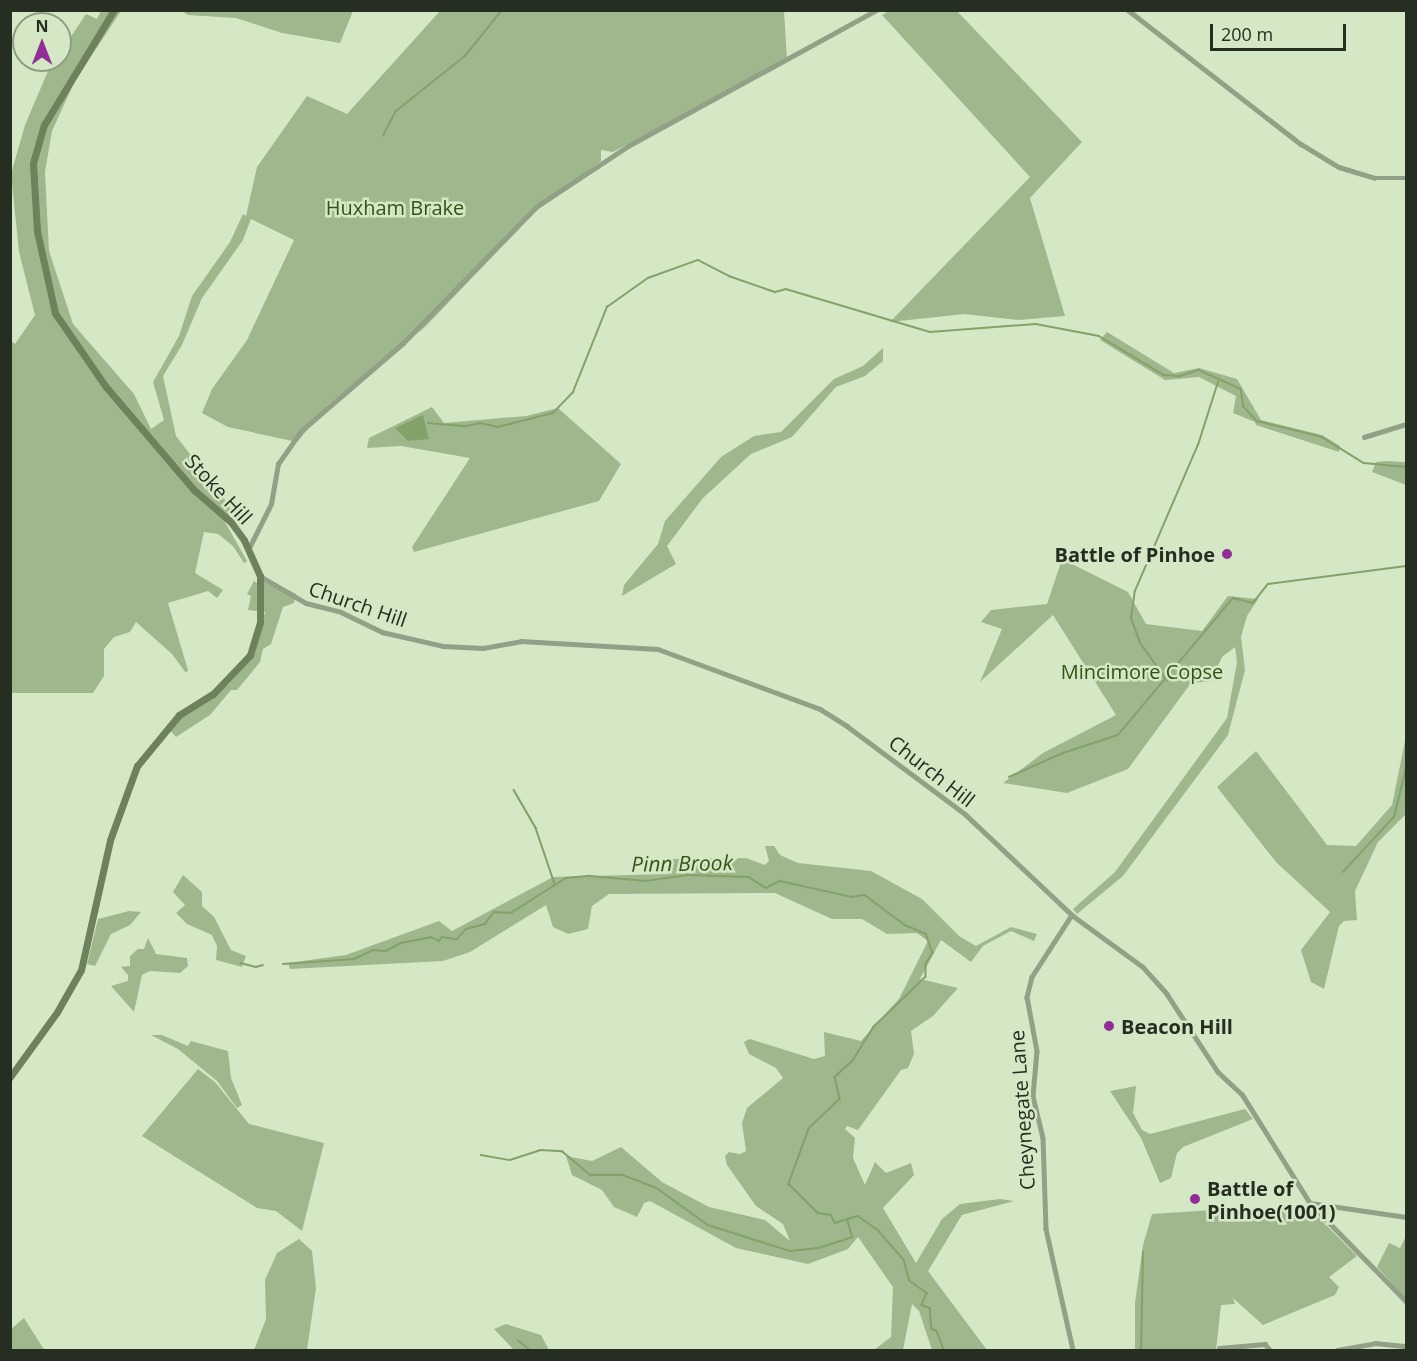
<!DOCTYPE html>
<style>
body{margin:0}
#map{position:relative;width:1417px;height:1361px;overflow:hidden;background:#d5e8c6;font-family:"Open Sans",sans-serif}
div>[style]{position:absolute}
.green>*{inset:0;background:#9fb78d}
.water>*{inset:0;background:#83a269}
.stream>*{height:1.5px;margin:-0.75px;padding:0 0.75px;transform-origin:0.75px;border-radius:0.75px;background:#83a269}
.street>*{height:4.5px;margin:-2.25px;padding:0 2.25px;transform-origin:2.25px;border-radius:2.25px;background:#92a087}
.secondary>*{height:7px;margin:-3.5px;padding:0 3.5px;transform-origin:3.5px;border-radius:3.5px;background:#6c815c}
.dots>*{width:16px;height:16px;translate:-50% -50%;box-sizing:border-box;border:3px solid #d5e8c6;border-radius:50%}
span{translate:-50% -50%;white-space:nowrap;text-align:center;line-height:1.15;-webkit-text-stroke:5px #d5e8c6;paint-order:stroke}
.park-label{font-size:20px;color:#345215}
.street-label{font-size:20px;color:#262d21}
.poi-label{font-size:20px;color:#262d21;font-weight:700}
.right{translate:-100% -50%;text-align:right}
.left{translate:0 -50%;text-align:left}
.water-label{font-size:21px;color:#365417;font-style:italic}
.frame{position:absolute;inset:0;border:12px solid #262d21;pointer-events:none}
.north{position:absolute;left:12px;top:12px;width:60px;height:60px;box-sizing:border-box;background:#d5e8c6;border:2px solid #8f9d84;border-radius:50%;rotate:0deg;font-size:16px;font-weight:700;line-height:24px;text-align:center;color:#262d21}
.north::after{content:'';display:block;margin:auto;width:21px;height:27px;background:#912e95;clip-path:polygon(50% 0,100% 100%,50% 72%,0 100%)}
.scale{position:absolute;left:1210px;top:24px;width:136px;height:27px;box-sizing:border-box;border:3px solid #262d21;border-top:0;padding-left:8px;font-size:18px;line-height:21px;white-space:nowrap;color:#262d21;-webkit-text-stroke:4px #d5e8c6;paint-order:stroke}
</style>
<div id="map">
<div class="green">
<div style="clip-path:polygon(101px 11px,121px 11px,75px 81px,52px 131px,45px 172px,49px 251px,73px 324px,134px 394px,151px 429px,164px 420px,153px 382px,179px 336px,192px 296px,230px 242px,243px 214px,246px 216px,257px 167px,307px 96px,347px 114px,440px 11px,784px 11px,787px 61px,613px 152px,601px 150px,601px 161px,538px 209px,425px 327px,328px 405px,297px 442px,228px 427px,202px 413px,212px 389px,247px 340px,294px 240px,251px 219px,243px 240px,202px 298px,182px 345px,163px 376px,176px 436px,229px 505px,231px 511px,225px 522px,247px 561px,244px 563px,233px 546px,218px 534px,204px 532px,195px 573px,223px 590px,217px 598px,208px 591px,168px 603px,188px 670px,186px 673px,172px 654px,136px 622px,130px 632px,114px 637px,104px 649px,104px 676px,93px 693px,11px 693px,10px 340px,15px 344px,35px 315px,19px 252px,11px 174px,25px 125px,48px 71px,56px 60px,60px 60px,60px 53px,86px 14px,97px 19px)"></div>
<div style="clip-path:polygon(182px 11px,353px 11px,340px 43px,282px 33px,236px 18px,188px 15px)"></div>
<div style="clip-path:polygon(889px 11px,957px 11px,1082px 142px,1030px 198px,1065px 316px,1019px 320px,964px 314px,890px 322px,1030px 177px,882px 15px)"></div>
<div style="clip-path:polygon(1107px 332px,1174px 373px,1199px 368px,1237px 379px,1261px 420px,1322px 435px,1340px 446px,1339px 452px,1256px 425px,1255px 422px,1233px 413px,1236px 396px,1199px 377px,1165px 380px,1100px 340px)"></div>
<div style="clip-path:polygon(883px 348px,883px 361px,865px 376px,836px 387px,792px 437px,751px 454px,703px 498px,667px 546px,676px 564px,622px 596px,624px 585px,658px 544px,665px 521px,721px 457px,754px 436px,781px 432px,834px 379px,863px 366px)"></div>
<div style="clip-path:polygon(432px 407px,444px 423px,526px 416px,558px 408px,621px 464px,599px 501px,414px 552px,412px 547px,470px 458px,401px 446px,367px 448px,369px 438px)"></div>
<div style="clip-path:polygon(1386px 461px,1406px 462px,1406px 485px,1372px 472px,1376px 462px)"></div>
<div style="clip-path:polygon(1062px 559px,1128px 592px,1146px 624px,1202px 631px,1228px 596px,1258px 599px,1247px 616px,1241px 637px,1245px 670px,1228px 735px,1123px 876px,1077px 914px,1073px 909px,1115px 872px,1227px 718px,1237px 662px,1235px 647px,1222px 657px,1211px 681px,1191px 683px,1128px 769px,1067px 793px,1003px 783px,1043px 753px,1116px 715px,1053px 615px,980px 682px,1002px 629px,981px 622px,991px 610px,1047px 604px)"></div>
<div style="clip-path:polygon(264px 577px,296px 594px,294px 603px,283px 607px,271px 644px,263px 649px,260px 662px,247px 678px,237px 690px,231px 690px,210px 715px,176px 737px,169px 729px,181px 715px,229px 684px,254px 653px,265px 612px,248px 610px,251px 596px,247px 594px,254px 581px,259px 584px)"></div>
<div style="clip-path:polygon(1406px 736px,1406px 814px,1378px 842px,1355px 891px,1357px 920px,1344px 921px,1339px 926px,1324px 989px,1311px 982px,1301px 950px,1330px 912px,1276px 862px,1217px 787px,1256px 751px,1327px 845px,1356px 846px,1392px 805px)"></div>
<div style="clip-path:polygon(765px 846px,774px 846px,780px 855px,798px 863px,871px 871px,922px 899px,959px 936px,976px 946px,1011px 927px,1037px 934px,1034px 941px,1011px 931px,983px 946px,971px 962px,941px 940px,920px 979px,958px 988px,933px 1016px,911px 1031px,914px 1054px,908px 1068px,901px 1070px,858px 1130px,847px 1126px,845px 1129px,855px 1138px,853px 1158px,865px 1185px,875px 1162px,886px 1173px,911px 1163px,914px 1175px,883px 1208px,916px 1263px,942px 1219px,960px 1204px,1000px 1199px,1014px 1201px,962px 1215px,928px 1271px,987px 1350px,932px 1350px,919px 1311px,912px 1304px,903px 1350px,874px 1350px,891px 1337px,893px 1287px,858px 1237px,848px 1249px,808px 1264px,736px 1248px,650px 1201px,644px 1203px,637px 1217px,614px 1207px,602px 1190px,572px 1175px,566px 1156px,592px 1161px,621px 1147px,662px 1182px,709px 1207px,765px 1220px,790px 1241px,783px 1224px,756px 1206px,727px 1165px,725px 1156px,729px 1152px,740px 1154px,746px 1151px,742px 1123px,747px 1108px,783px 1078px,776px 1068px,749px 1054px,744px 1042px,750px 1039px,814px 1059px,825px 1056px,824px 1032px,861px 1041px,899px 999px,928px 941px,917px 933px,887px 934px,862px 919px,832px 919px,775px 893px,609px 894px,592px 906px,588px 929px,568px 934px,553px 927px,546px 905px,470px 952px,443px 961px,290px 969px,288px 963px,346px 955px,439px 921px,452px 931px,553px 877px,668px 874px,671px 859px,746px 858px,765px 865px,769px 861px)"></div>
<div style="clip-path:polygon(183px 875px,202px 892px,202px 906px,214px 917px,231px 950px,246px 956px,242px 967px,216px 960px,217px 946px,212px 935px,187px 924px,176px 913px,185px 905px,173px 892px)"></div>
<div style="clip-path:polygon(129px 911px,141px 912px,130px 925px,111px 934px,95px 966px,87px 964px,98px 919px)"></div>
<div style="clip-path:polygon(148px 938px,156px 954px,187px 958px,188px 966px,180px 973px,150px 971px,142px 975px,134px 1012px,111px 986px,128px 981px,128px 975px,121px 967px,130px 966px,130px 956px,138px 949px,144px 949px)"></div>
<div style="clip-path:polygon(151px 1035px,162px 1035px,188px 1046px,191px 1041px,228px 1051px,231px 1078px,242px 1105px,237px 1108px,217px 1081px,178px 1049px)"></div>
<div style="clip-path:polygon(198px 1069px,215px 1082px,249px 1124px,324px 1143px,302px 1231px,276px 1211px,257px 1208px,142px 1136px)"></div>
<div style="clip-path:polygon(1136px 1086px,1133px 1113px,1142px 1130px,1150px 1134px,1245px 1109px,1253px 1119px,1183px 1147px,1177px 1153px,1171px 1178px,1160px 1183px,1141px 1138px,1110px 1091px)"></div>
<div style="clip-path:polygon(1243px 1208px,1311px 1210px,1357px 1256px,1329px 1277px,1339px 1287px,1335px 1295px,1263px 1325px,1233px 1298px,1235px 1304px,1221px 1305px,1216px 1350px,1135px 1350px,1135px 1303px,1143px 1245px,1152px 1214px)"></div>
<div style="clip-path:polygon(1406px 1236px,1406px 1299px,1377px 1267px,1389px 1243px,1400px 1248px)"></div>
<div style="clip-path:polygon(299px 1239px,312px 1251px,316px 1288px,307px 1350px,254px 1350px,266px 1319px,265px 1280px,277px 1253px)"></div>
<div style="clip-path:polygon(24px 1318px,43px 1348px,46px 1350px,11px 1350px,11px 1329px)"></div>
<div style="clip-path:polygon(506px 1324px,541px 1335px,549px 1350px,514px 1350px,494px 1329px)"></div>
</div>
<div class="water">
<div style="clip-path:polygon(423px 415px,429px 439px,408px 441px,395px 428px)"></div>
</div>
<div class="stream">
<div style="left:383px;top:136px;width:28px;rotate:-63deg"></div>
<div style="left:396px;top:111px;width:88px;rotate:-38.6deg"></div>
<div style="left:465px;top:56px;width:59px;rotate:-51.2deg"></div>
<div style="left:428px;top:423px;width:38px;rotate:5deg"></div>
<div style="left:466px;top:426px;width:15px;rotate:-11deg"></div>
<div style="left:481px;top:423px;width:17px;rotate:13deg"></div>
<div style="left:498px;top:427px;width:57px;rotate:-14.3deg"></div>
<div style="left:553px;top:413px;width:29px;rotate:-46deg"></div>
<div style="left:573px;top:392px;width:92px;rotate:-68.2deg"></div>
<div style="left:607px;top:307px;width:50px;rotate:-35.3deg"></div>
<div style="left:648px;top:278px;width:53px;rotate:-19.8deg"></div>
<div style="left:698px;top:260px;width:35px;rotate:27deg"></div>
<div style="left:729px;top:276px;width:49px;rotate:19.2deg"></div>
<div style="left:775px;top:292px;width:11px;rotate:-15deg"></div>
<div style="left:786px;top:289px;width:150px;rotate:16.6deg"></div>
<div style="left:930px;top:332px;width:106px;rotate:-4.3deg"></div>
<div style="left:1036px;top:324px;width:64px;rotate:10.8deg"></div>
<div style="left:1099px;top:336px;width:76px;rotate:31deg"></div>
<div style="left:1164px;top:375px;width:16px;rotate:4deg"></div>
<div style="left:1180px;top:376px;width:20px;rotate:-18deg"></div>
<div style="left:1199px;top:370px;width:46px;rotate:24.3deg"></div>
<div style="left:1241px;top:389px;width:18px;rotate:81deg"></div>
<div style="left:1244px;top:407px;width:19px;rotate:47deg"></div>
<div style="left:1257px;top:421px;width:67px;rotate:13.8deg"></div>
<div style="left:1322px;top:437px;width:49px;rotate:31.8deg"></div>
<div style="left:1364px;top:463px;width:42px;rotate:5.4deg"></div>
<div style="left:1167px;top:681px;width:47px;rotate:-125.4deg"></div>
<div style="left:1140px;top:643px;width:27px;rotate:-110deg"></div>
<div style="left:1131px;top:618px;width:27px;rotate:-82deg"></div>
<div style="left:1135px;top:591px;width:159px;rotate:-66.7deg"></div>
<div style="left:1198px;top:445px;width:66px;rotate:-72.4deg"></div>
<div style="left:1009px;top:777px;width:59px;rotate:-24deg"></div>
<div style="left:1063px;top:753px;width:58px;rotate:-18.1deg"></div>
<div style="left:1118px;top:735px;width:179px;rotate:-50deg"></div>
<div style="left:1233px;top:598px;width:21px;rotate:14deg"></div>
<div style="left:1253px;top:603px;width:24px;rotate:-52deg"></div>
<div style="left:1268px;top:584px;width:139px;rotate:-7.4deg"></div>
<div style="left:514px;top:790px;width:44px;rotate:59.9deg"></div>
<div style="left:536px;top:828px;width:59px;rotate:71.3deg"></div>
<div style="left:1343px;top:872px;width:75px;rotate:-47.2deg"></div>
<div style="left:1394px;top:817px;width:50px;rotate:-76.2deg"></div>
<div style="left:241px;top:963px;width:16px;rotate:15deg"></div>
<div style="left:256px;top:967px;width:7px;rotate:-16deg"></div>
<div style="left:283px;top:964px;width:71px;rotate:-4deg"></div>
<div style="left:354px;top:959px;width:21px;rotate:-25deg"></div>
<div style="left:373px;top:950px;width:13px;rotate:4deg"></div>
<div style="left:386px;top:951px;width:17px;rotate:-28deg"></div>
<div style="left:401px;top:943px;width:31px;rotate:-11deg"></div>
<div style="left:431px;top:937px;width:9px;rotate:27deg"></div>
<div style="left:439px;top:941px;width:5px;rotate:-53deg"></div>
<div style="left:442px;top:937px;width:15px;rotate:8deg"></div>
<div style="left:457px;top:939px;width:13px;rotate:-48deg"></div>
<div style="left:466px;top:929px;width:20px;rotate:-15deg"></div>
<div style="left:485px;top:924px;width:15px;rotate:-53deg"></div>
<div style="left:494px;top:912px;width:17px;rotate:3deg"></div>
<div style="left:511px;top:913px;width:65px;rotate:-32.5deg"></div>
<div style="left:566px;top:878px;width:24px;rotate:-5deg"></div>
<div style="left:590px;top:876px;width:56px;rotate:5.1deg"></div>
<div style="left:646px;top:881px;width:42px;rotate:-8.1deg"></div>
<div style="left:688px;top:875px;width:61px;rotate:1.9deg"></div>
<div style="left:749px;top:877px;width:20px;rotate:33deg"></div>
<div style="left:766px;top:888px;width:16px;rotate:-27deg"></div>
<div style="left:780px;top:881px;width:74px;rotate:12.5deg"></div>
<div style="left:852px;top:897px;width:13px;rotate:-9deg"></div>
<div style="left:865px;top:895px;width:50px;rotate:36.9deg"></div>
<div style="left:905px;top:925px;width:23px;rotate:23deg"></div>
<div style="left:926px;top:934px;width:20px;rotate:70deg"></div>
<div style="left:933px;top:953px;width:13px;rotate:122deg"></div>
<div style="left:926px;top:964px;width:13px;rotate:90deg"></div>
<div style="left:926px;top:977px;width:72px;rotate:136.1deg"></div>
<div style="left:874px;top:1027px;width:40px;rotate:122deg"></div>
<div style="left:853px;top:1061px;width:24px;rotate:138deg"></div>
<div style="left:835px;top:1077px;width:23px;rotate:77deg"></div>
<div style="left:840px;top:1099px;width:43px;rotate:135.9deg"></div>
<div style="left:809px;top:1129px;width:59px;rotate:110deg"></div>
<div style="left:789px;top:1184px;width:41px;rotate:45deg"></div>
<div style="left:818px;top:1213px;width:13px;rotate:9deg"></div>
<div style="left:831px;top:1215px;width:9px;rotate:63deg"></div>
<div style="left:835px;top:1223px;width:24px;rotate:-17deg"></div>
<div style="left:858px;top:1216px;width:24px;rotate:35deg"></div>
<div style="left:878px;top:1230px;width:40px;rotate:49deg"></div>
<div style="left:904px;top:1260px;width:22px;rotate:74deg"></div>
<div style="left:910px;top:1281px;width:21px;rotate:35deg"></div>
<div style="left:927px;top:1293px;width:13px;rotate:113deg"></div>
<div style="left:922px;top:1305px;width:9px;rotate:21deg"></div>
<div style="left:930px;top:1308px;width:21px;rotate:85deg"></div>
<div style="left:932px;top:1329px;width:5px;rotate:22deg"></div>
<div style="left:937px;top:1331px;width:20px;rotate:70deg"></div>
<div style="left:481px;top:1155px;width:29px;rotate:10deg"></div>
<div style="left:510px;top:1160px;width:32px;rotate:-18deg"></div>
<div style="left:540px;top:1150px;width:22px;rotate:3deg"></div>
<div style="left:562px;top:1151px;width:38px;rotate:40deg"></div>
<div style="left:591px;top:1175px;width:32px"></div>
<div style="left:623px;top:1175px;width:36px;rotate:21deg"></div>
<div style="left:657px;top:1188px;width:63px;rotate:36deg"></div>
<div style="left:708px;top:1225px;width:86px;rotate:17.6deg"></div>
<div style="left:790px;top:1251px;width:29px;rotate:-6deg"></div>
<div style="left:819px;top:1248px;width:35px;rotate:-18deg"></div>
<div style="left:852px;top:1237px;width:18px;rotate:-106deg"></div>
<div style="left:518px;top:1340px;width:16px;rotate:40deg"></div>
<div style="left:1141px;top:1350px;width:98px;rotate:-88.8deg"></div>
</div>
<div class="street">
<div style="left:1128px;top:10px;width:219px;rotate:37.8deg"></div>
<div style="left:1301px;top:144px;width:44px;rotate:31.2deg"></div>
<div style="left:1339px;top:167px;width:37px;rotate:17deg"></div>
<div style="left:1374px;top:178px;width:32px"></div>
<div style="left:1364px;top:437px;width:44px;rotate:-17.2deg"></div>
<div style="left:249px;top:548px;width:49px;rotate:-63.4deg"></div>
<div style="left:271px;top:504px;width:41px;rotate:-80.1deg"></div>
<div style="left:278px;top:464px;width:39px;rotate:-55deg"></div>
<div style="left:300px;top:432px;width:136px;rotate:-40.8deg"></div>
<div style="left:403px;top:343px;width:190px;rotate:-45.6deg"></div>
<div style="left:536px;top:207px;width:110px;rotate:-33.5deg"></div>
<div style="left:628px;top:146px;width:283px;rotate:-28.7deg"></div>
<div style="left:260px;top:576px;width:53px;rotate:30.4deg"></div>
<div style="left:306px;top:603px;width:36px;rotate:14deg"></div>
<div style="left:341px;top:612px;width:46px;rotate:26deg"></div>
<div style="left:382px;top:632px;width:63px;rotate:12.9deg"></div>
<div style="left:443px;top:646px;width:40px;rotate:2.9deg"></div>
<div style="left:483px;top:648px;width:39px;rotate:-10deg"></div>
<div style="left:521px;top:641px;width:137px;rotate:3.3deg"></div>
<div style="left:658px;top:649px;width:173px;rotate:20.3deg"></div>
<div style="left:820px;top:709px;width:32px;rotate:32deg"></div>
<div style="left:847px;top:726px;width:147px;rotate:36.7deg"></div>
<div style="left:965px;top:814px;width:147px;rotate:43.3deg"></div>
<div style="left:1072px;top:915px;width:88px;rotate:36.2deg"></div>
<div style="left:1143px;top:967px;width:36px;rotate:48deg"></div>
<div style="left:1167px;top:994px;width:93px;rotate:56.8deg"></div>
<div style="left:1218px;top:1072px;width:33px;rotate:43deg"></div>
<div style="left:1242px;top:1094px;width:128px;rotate:58deg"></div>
<div style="left:1310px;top:1203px;width:137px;rotate:45.6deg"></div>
<div style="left:1072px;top:915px;width:74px;rotate:122.8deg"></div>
<div style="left:1032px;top:977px;width:21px;rotate:104deg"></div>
<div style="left:1027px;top:997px;width:55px;rotate:79.5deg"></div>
<div style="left:1037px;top:1051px;width:45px;rotate:95.1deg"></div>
<div style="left:1033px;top:1096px;width:43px;rotate:76.6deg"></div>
<div style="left:1043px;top:1138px;width:91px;rotate:88.1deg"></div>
<div style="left:1046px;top:1229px;width:124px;rotate:77.4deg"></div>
<div style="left:1310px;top:1203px;width:97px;rotate:8.3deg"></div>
<div style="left:1219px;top:1348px;width:46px;rotate:-5deg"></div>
<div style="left:1265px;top:1344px;width:8px;rotate:50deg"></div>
<div style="left:1337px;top:1350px;width:39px;rotate:-10deg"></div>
<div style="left:1375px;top:1343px;width:31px;rotate:6deg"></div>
</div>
<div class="secondary">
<div style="left:10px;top:1077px;width:80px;rotate:-54.1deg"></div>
<div style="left:57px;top:1012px;width:48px;rotate:-60.3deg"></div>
<div style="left:81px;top:970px;width:133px;rotate:-77.4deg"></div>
<div style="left:110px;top:840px;width:79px;rotate:-70deg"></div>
<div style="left:137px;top:766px;width:66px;rotate:-50.5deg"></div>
<div style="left:179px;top:715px;width:40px;rotate:-32deg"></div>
<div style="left:213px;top:694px;width:54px;rotate:-46.5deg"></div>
<div style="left:250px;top:655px;width:34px;rotate:-73deg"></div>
<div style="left:260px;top:622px;width:46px;rotate:-90deg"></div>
<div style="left:260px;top:576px;width:39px;rotate:-114deg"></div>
<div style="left:244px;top:540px;width:22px;rotate:-126deg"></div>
<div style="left:231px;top:522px;width:49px;rotate:-139.1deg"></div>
<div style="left:194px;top:490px;width:135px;rotate:-130.5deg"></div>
<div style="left:106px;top:387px;width:90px;rotate:-124.6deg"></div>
<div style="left:55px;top:313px;width:84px;rotate:-102.4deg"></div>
<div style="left:37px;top:231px;width:68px;rotate:-93.4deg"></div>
<div style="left:33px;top:163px;width:40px;rotate:-74deg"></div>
<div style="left:44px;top:125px;width:135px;rotate:-58.7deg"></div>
</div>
<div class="dots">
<div style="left:1227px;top:554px;background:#912e95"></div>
<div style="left:1109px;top:1026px;background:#912e95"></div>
<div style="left:1195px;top:1199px;background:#912e95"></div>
</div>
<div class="park-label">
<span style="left:395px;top:207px">Huxham Brake</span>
<span style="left:1142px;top:671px">Mincimore Copse</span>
</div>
<div class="street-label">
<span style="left:219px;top:489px;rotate:47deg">Stoke Hill</span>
<span style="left:358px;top:604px;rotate:19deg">Church Hill</span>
<span style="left:932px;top:771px;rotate:38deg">Church Hill</span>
<span style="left:1022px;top:1110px;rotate:-94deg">Cheynegate Lane</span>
</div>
<div class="poi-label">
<span class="right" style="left:1215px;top:554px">Battle of Pinhoe</span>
<span class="left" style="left:1121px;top:1026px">Beacon Hill</span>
<span class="left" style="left:1207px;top:1200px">Battle of<br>Pinhoe(1001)</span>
</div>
<div class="water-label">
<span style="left:682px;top:863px;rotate:-1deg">Pinn Brook</span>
</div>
<div class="frame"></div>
<div class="north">N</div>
<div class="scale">200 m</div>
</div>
